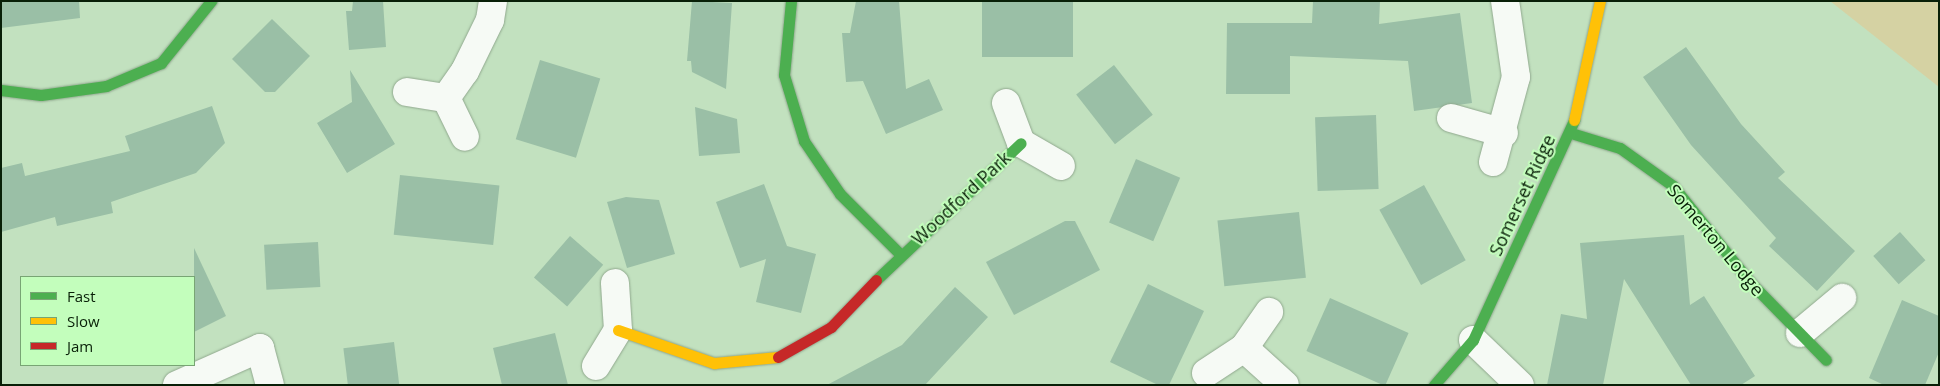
<!DOCTYPE html>
<style>
body{margin:0}
#map{position:relative;width:1940px;height:386px;overflow:hidden;background:#c2e1bf;font-family:"Open Sans",sans-serif}
div>[style]{position:absolute}
.green>*{inset:0;background:#d5d2a3}
.building>*{inset:0;background:#9abfa6;transform-origin:0 0}
.roads{filter:drop-shadow(0 0 1px #90a88e) drop-shadow(0 0 1px #90a88e)}
.street>*{height:28px;margin:-14px;padding:0 14px;transform-origin:14px;border-radius:14px;background:#f6faf5}
.fast>*{height:11px;margin:-5.5px;padding:0 5.5px;transform-origin:5.5px;border-radius:5.5px;background:#4caf50}
.slow>*{height:11px;margin:-5.5px;padding:0 5.5px;transform-origin:5.5px;border-radius:5.5px;background:#ffc107}
.jam>*{height:11px;margin:-5.5px;padding:0 5.5px;transform-origin:5.5px;border-radius:5.5px;background:#c62828}
span{translate:-50% -50%;white-space:nowrap;text-align:center;line-height:1.15;-webkit-text-stroke:4px #c3febc;paint-order:stroke}
.street-label{font-size:18px;color:#081f07}
.frame{position:absolute;inset:0;border:2px solid #081f07;pointer-events:none}
.legend{position:absolute;left:20px;top:276px;width:175px;height:90px;box-sizing:border-box;background:#c3febc;border:1px solid #78a574;margin:0;padding:6px 9px;list-style:none;font-size:15px;color:#081f07}
.legend li{display:flex;align-items:center;gap:10px;height:25px}
.legend b{width:25px;border:1px solid #78a574}
</style>
<div id="map">
<div class="green">
<div style="clip-path:polygon(1830px 1px,1939px 1px,1939px 87px)"></div>
</div>
<div class="building">
<div style="clip-path:polygon(1px 1px,79px 1px,80px 18px,1px 28px)"></div>
<div style="clip-path:polygon(353px 1px,383px 1px,386px 47px,349px 50px,346px 11px,352px 11px)"></div>
<div style="clip-path:polygon(692px 1px,732px 3px,726px 89px,692px 72px,691px 61px,687px 61px)"></div>
<div style="clip-path:polygon(856px 1px,899px 1px,906px 89px,929px 79px,943px 110px,886px 134px,863px 81px,846px 82px,842px 33px,850px 33px)"></div>
<div style="left:982px;top:1px;width:91px;height:56px"></div>
<div style="clip-path:polygon(1313px 1px,1380px 1px,1379px 24px,1460px 13px,1472px 103px,1414px 111px,1408px 61px,1290px 56px,1290px 94px,1226px 94px,1227px 23px,1312px 23px)"></div>
<div style="clip-path:polygon(272px 19px,310px 56px,275px 92px,265px 92px,232px 59px)"></div>
<div style="clip-path:polygon(1686px 47px,1741px 124px,1785px 172px,1778px 178px,1855px 251px,1817px 291px,1769px 246px,1776px 238px,1691px 145px,1643px 77px)"></div>
<div style="left:540px;top:60px;width:63px;height:83px;rotate:17deg"></div>
<div style="left:1114px;top:65px;width:63px;height:48px;rotate:52deg"></div>
<div style="clip-path:polygon(350px 70px,395px 144px,347px 173px,317px 123px,352px 102px)"></div>
<div style="clip-path:polygon(212px 106px,225px 143px,196px 173px,111px 202px,113px 213px,57px 226px,55px 217px,1px 232px,1px 168px,22px 163px,25px 176px,130px 151px,125px 136px)"></div>
<div style="clip-path:polygon(695px 107px,737px 119px,740px 153px,699px 156px)"></div>
<div style="left:1376px;top:115px;width:74px;height:61px;rotate:88deg"></div>
<div style="left:1136px;top:159px;width:48px;height:69px;rotate:23deg"></div>
<div style="left:400px;top:175px;width:100px;height:60px;rotate:6deg"></div>
<div style="clip-path:polygon(764px 184px,787px 246px,816px 254px,801px 313px,756px 302px,766px 259px,740px 268px,716px 202px)"></div>
<div style="left:1424px;top:185px;width:86px;height:51px;rotate:61deg"></div>
<div style="clip-path:polygon(626px 197px,659px 200px,675px 254px,627px 268px,607px 202px)"></div>
<div style="left:1299px;top:212px;width:66px;height:82px;rotate:84deg"></div>
<div style="clip-path:polygon(1065px 221px,1075px 221px,1100px 270px,1014px 315px,986px 262px)"></div>
<div style="left:1900px;top:232px;width:38px;height:36px;rotate:48deg"></div>
<div style="clip-path:polygon(1684px 235px,1690px 305px,1704px 296px,1755px 376px,1741px 385px,1691px 385px,1624px 279px,1603px 385px,1547px 385px,1561px 314px,1587px 319px,1580px 243px)"></div>
<div style="left:570px;top:236px;width:44px;height:55px;rotate:41deg"></div>
<div style="left:318px;top:242px;width:45px;height:54px;rotate:87deg"></div>
<div style="clip-path:polygon(194px 248px,226px 316px,194px 332px)"></div>
<div style="clip-path:polygon(1148px 284px,1204px 311px,1169px 385px,1158px 385px,1110px 362px)"></div>
<div style="clip-path:polygon(955px 287px,988px 317px,925px 385px,827px 385px,902px 345px)"></div>
<div style="left:1330px;top:298px;width:86px;height:58px;rotate:24deg"></div>
<div style="clip-path:polygon(1902px 300px,1939px 316px,1939px 352px,1925px 385px,1884px 385px,1869px 378px)"></div>
<div style="clip-path:polygon(555px 333px,568px 385px,502px 385px,493px 348px)"></div>
<div style="left:394px;top:342px;width:43px;height:51px;rotate:83deg"></div>
</div>
<div class="roads">
<div class="street">
<div style="left:407px;top:92px;width:39px;rotate:9deg"></div>
<div style="left:446px;top:98px;width:43px;rotate:64deg"></div>
<div style="left:446px;top:98px;width:33px;rotate:-55deg"></div>
<div style="left:465px;top:71px;width:57px;rotate:-63.9deg"></div>
<div style="left:490px;top:20px;width:19px;rotate:-81deg"></div>
<div style="left:1006px;top:103px;width:43px;rotate:69.4deg"></div>
<div style="left:1021px;top:143px;width:46px;rotate:29.9deg"></div>
<div style="left:1451px;top:118px;width:55px;rotate:15.8deg"></div>
<div style="left:1493px;top:162px;width:88px;rotate:-74.9deg"></div>
<div style="left:1516px;top:77px;width:77px;rotate:-98.2deg"></div>
<div style="left:1800px;top:333px;width:55px;rotate:-39.8deg"></div>
<div style="left:1473px;top:340px;width:65px;rotate:43.8deg"></div>
<div style="left:1244px;top:348px;width:55px;rotate:42.1deg"></div>
<div style="left:596px;top:366px;width:42px;rotate:-58.6deg"></div>
<div style="left:618px;top:330px;width:47px;rotate:-93.7deg"></div>
<div style="left:1206px;top:373px;width:45px;rotate:-33.3deg"></div>
<div style="left:1244px;top:348px;width:44px;rotate:-55.2deg"></div>
<div style="left:177px;top:385px;width:91px;rotate:-24deg"></div>
<div style="left:260px;top:348px;width:38px;rotate:75deg"></div>
</div>
<div class="fast">
<div style="left:791px;top:1px;width:74px;rotate:95.4deg"></div>
<div style="left:784px;top:75px;width:69px;rotate:73.1deg"></div>
<div style="left:804px;top:141px;width:64px;rotate:55.8deg"></div>
<div style="left:840px;top:194px;width:85px;rotate:45deg"></div>
<div style="left:1px;top:90px;width:40px;rotate:7.1deg"></div>
<div style="left:41px;top:95px;width:66px;rotate:-7.9deg"></div>
<div style="left:106px;top:86px;width:60px;rotate:-22.7deg"></div>
<div style="left:161px;top:63px;width:80px;rotate:-51.1deg"></div>
<div style="left:1571px;top:133px;width:51px;rotate:17deg"></div>
<div style="left:1620px;top:148px;width:65px;rotate:35.6deg"></div>
<div style="left:1673px;top:186px;width:122px;rotate:51.3deg"></div>
<div style="left:1749px;top:281px;width:110px;rotate:45.7deg"></div>
<div style="left:876px;top:280px;width:199px;rotate:-43.4deg"></div>
<div style="left:1434px;top:385px;width:60px;rotate:-49.1deg"></div>
<div style="left:1473px;top:340px;width:242px;rotate:-65.3deg"></div>
</div>
<div class="slow">
<div style="left:1574px;top:120px;width:122px;rotate:-77.7deg"></div>
<div style="left:618px;top:330px;width:102px;rotate:19deg"></div>
<div style="left:714px;top:363px;width:64px;rotate:-5.4deg"></div>
</div>
<div class="jam">
<div style="left:778px;top:357px;width:61px;rotate:-29.5deg"></div>
<div style="left:831px;top:327px;width:65px;rotate:-46.2deg"></div>
</div>
</div>
<div class="street-label">
<span style="left:1522px;top:195px;rotate:-65deg">Somerset Ridge</span>
<span style="left:961px;top:198px;rotate:-43deg">Woodford Park</span>
<span style="left:1716px;top:240px;rotate:50deg">Somerton Lodge</span>
</div>
<div class="frame"></div>
<ul class="legend">
<li><b style="height:6px;background:#4caf50"></b>Fast</li>
<li><b style="height:6px;background:#ffc107"></b>Slow</li>
<li><b style="height:6px;background:#c62828"></b>Jam</li>
</ul>
</div>
